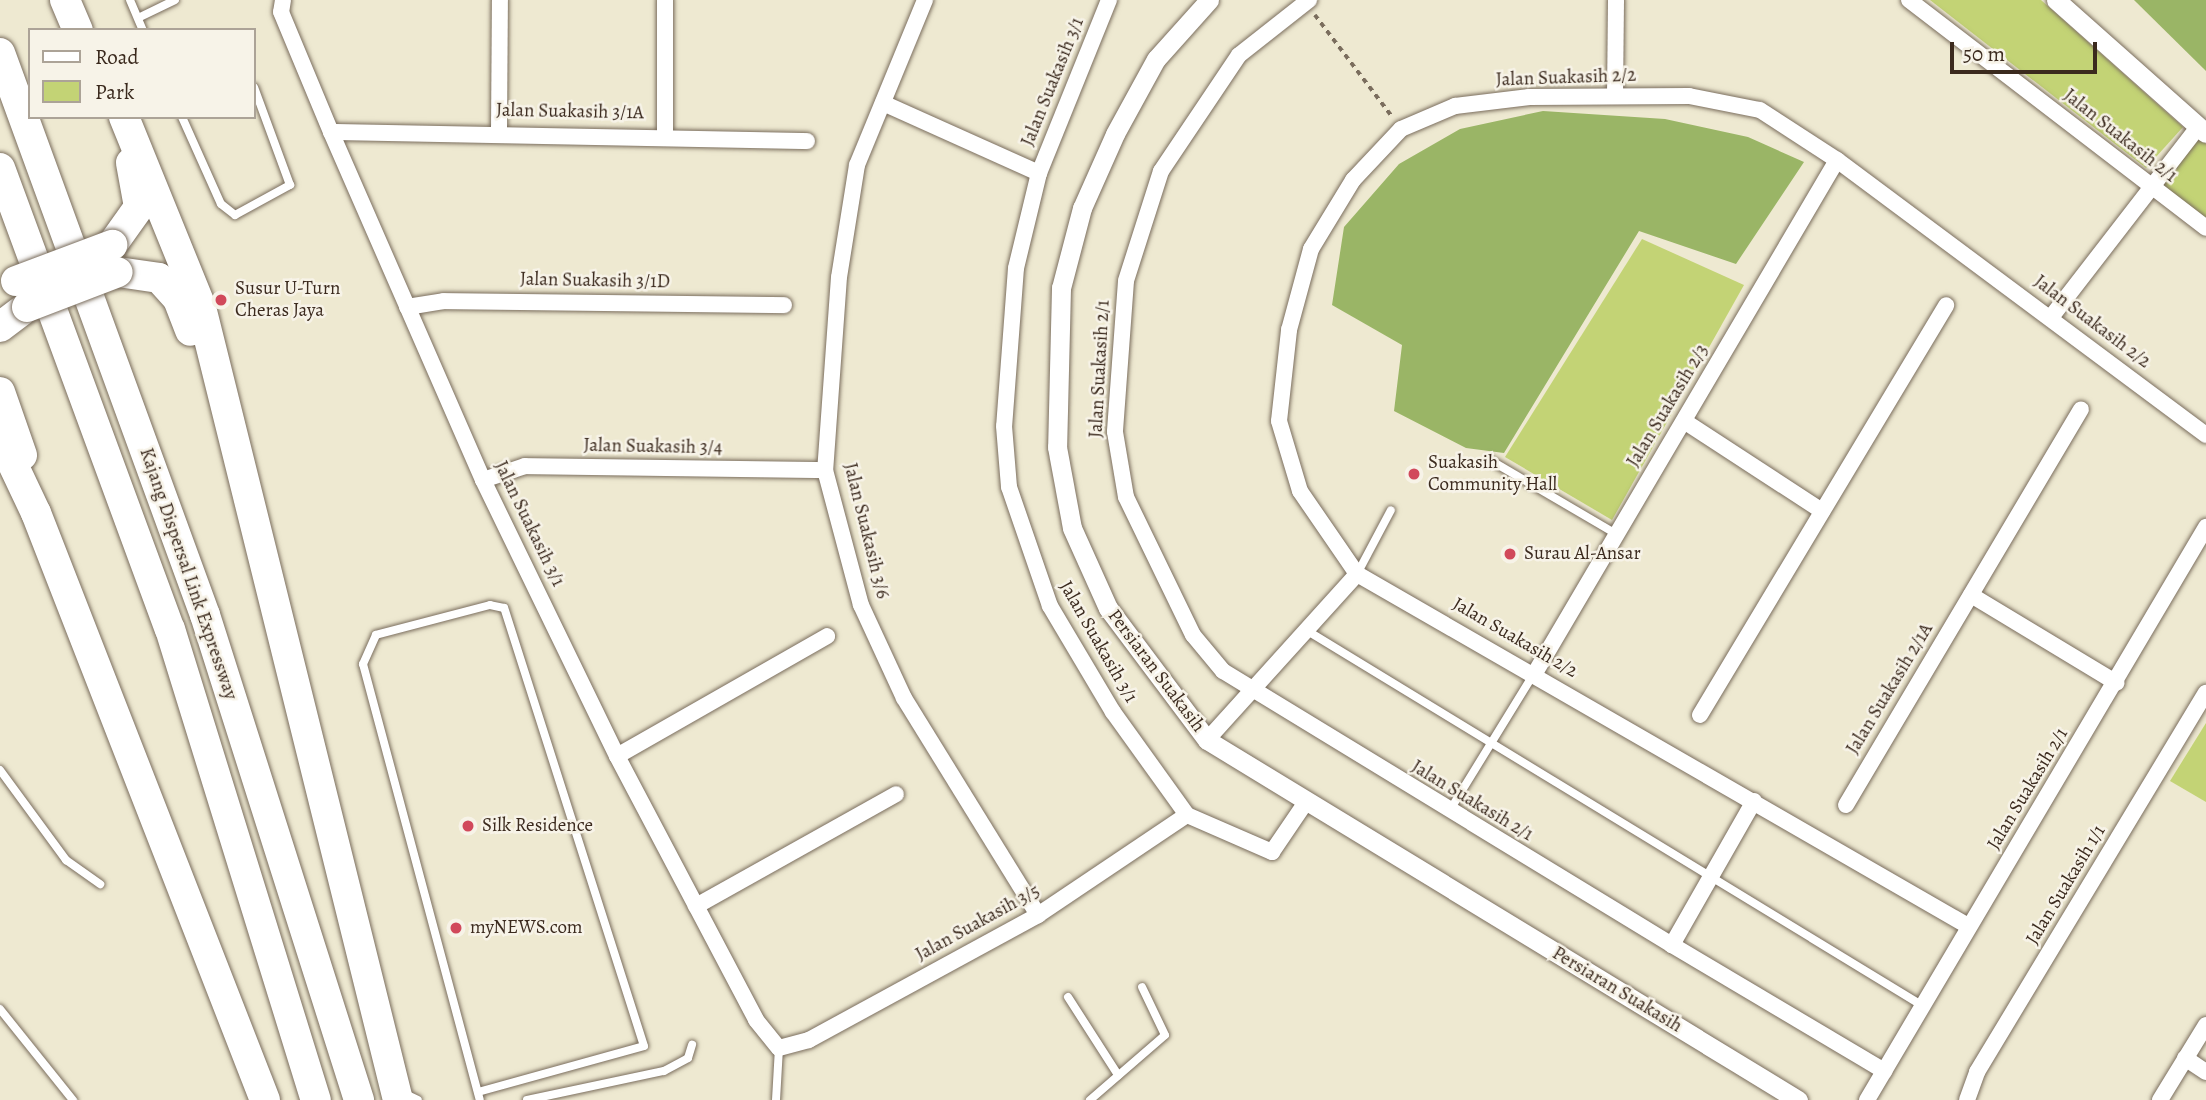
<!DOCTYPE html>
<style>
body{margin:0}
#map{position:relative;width:2206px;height:1100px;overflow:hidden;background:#eee9d1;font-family:Alegreya,serif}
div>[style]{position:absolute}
.green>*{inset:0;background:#c3d375}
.forest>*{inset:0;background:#9ab566}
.path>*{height:3.5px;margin-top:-1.75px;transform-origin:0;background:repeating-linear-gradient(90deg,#7a6d5d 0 5px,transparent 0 10px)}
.roads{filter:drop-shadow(0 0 2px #7a6d5d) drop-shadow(0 0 2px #7a6d5d)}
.service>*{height:8px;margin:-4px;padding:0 4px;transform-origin:4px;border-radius:4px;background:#fff}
.minor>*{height:16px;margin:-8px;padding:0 8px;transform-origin:8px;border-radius:8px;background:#fff}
.tertiary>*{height:19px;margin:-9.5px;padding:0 9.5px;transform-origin:9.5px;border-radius:9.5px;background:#fff}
.motorway>*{height:30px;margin:-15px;padding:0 15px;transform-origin:15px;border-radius:15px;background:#fff}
.bridges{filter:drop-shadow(0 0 2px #7a6d5d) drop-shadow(0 0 2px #7a6d5d)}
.motorway-bridge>*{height:30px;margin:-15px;padding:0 15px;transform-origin:15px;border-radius:15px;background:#fff}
.dots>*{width:19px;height:19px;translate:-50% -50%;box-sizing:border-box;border:4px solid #f7f3e8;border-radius:50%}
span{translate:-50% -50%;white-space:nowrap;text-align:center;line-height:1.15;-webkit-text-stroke:5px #f7f3e8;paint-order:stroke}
.street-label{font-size:19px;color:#3b2a1e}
.poi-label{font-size:19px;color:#3b2a1e}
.left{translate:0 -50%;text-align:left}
.legend{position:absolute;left:28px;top:28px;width:228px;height:91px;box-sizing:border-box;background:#f7f3e8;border:2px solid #aca397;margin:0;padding:9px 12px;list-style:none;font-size:21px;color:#3b2a1e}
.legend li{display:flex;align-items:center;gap:14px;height:35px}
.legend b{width:35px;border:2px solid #aca397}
.scale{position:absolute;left:1950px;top:42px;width:147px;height:32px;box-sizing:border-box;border:4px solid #3b2a1e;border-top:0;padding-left:9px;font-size:21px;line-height:24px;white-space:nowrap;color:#3b2a1e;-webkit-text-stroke:5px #f7f3e8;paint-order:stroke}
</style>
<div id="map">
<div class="green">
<div style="clip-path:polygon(1930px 0,2041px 0,2183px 127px,2146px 168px)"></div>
<div style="clip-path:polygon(2200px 138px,2206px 144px,2206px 219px,2162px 184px)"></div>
<div style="clip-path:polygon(1642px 239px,1744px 285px,1612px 520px,1505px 457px)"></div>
<div style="clip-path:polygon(2206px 723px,2206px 802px,2170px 781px)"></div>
</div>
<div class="forest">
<div style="clip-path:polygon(2134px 0,2206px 0,2206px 71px)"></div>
<div style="clip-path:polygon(1543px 111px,1665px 119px,1748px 137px,1804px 162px,1736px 264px,1639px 231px,1504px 453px,1466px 448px,1394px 411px,1402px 345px,1332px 305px,1344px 227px,1399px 164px,1460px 129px)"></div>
</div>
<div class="path">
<div style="left:1315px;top:15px;width:126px;rotate:52.8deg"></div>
</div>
<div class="roads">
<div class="service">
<div style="left:130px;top:0;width:33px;rotate:67deg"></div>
<div style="left:138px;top:18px;width:41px;rotate:-25.9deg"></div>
<div style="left:182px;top:117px;width:95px;rotate:65.9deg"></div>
<div style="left:221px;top:204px;width:18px;rotate:38deg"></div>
<div style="left:235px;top:215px;width:63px;rotate:-28.6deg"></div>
<div style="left:290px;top:185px;width:104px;rotate:-110.2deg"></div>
<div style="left:1490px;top:460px;width:146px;rotate:30.4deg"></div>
<div style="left:1357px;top:574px;width:72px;rotate:-62deg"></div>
<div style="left:1306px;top:630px;width:723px;rotate:31.36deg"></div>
<div style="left:0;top:770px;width:112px;rotate:53.7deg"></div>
<div style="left:66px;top:860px;width:42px;rotate:35.2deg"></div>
<div style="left:1450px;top:810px;width:158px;rotate:-58.4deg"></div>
<div style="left:1068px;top:997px;width:93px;rotate:57.3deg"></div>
<div style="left:0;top:1009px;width:117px;rotate:51.3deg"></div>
<div style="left:478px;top:1092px;width:172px;rotate:-15.5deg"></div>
<div style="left:644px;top:1046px;width:460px;rotate:-107.7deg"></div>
<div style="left:504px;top:608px;width:14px;rotate:-168deg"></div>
<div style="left:490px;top:605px;width:118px;rotate:165.3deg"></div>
<div style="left:376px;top:635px;width:32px;rotate:114deg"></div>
<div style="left:363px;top:664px;width:451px;rotate:75deg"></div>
<div style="left:405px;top:1094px;width:14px;rotate:25deg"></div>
<div style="left:527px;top:1100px;width:140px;rotate:-12deg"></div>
<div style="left:664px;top:1071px;width:27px;rotate:-28deg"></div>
<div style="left:688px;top:1058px;width:14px;rotate:-73deg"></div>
<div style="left:776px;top:1100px;width:52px;rotate:-86.7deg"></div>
<div style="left:1090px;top:1100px;width:99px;rotate:-40.9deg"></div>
<div style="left:1165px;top:1035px;width:53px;rotate:-115.6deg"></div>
</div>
<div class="minor">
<div style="left:283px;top:0;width:12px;rotate:99deg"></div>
<div style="left:281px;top:12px;width:130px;rotate:67.4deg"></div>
<div style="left:331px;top:132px;width:380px;rotate:66.4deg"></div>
<div style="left:483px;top:480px;width:307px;rotate:64.1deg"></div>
<div style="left:617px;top:756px;width:298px;rotate:62.2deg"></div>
<div style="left:756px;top:1020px;width:36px;rotate:51deg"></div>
<div style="left:779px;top:1048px;width:31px;rotate:-15deg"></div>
<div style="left:809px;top:1040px;width:261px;rotate:-28.6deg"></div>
<div style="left:1038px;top:915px;width:179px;rotate:-33.9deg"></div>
<div style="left:665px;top:0;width:134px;rotate:90deg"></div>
<div style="left:925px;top:0;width:178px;rotate:112.4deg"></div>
<div style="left:857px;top:165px;width:113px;rotate:99.1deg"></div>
<div style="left:839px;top:277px;width:194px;rotate:94.1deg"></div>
<div style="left:825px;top:470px;width:140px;rotate:75.1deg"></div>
<div style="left:861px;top:605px;width:102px;rotate:65.2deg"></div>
<div style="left:904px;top:698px;width:255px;rotate:58.3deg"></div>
<div style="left:1109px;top:0;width:187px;rotate:112deg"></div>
<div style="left:1039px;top:173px;width:98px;rotate:103.6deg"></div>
<div style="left:1016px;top:268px;width:158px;rotate:94.3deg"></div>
<div style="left:1004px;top:426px;width:61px;rotate:85.3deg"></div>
<div style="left:1009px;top:487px;width:126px;rotate:71deg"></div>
<div style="left:1050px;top:606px;width:123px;rotate:59.3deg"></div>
<div style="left:1113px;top:712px;width:127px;rotate:54.3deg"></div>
<div style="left:1187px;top:815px;width:93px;rotate:23.5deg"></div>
<div style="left:1272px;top:852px;width:60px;rotate:-55.8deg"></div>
<div style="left:1309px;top:0;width:89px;rotate:141.8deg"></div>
<div style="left:1239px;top:55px;width:140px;rotate:123.9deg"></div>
<div style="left:1161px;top:171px;width:115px;rotate:107.7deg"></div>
<div style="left:1126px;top:281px;width:151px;rotate:94.2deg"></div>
<div style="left:1115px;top:432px;width:66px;rotate:80.4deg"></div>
<div style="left:1126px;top:497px;width:153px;rotate:64.1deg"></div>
<div style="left:1193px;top:635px;width:47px;rotate:50.2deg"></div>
<div style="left:1223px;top:671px;width:526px;rotate:31.39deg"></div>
<div style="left:1909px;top:0;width:374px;rotate:37.5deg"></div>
<div style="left:1615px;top:96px;width:96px;rotate:-89.4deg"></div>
<div style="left:883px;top:103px;width:171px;rotate:24.2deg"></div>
<div style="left:331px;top:132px;width:476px;rotate:1.1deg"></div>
<div style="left:499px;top:132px;width:132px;rotate:-89.6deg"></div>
<div style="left:407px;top:307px;width:37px;rotate:-9deg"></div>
<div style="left:444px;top:301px;width:340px;rotate:0.7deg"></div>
<div style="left:2052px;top:316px;width:240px;rotate:-52.3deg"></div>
<div style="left:1684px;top:421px;width:165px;rotate:33.1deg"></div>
<div style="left:483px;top:480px;width:44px;rotate:-18.4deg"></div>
<div style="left:525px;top:466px;width:300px;rotate:0.8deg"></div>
<div style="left:1971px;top:595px;width:170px;rotate:31.1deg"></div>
<div style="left:1535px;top:673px;width:595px;rotate:-59.51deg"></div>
<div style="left:1700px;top:715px;width:478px;rotate:-59deg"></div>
<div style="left:1207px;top:740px;width:224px;rotate:-47.9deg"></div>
<div style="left:617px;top:756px;width:242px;rotate:-29.7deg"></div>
<div style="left:1754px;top:801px;width:166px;rotate:119.7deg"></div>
<div style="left:1672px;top:945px;width:247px;rotate:30.7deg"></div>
<div style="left:1846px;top:805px;width:460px;rotate:-59.3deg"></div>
<div style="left:696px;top:906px;width:229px;rotate:-29.2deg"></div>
<div style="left:1968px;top:926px;width:705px;rotate:-150.05deg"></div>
<div style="left:1357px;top:574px;width:101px;rotate:-124.5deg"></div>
<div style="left:1300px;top:491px;width:73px;rotate:-106.7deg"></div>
<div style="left:1279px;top:421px;width:92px;rotate:-83.7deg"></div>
<div style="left:1289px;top:330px;width:84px;rotate:-74.8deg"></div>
<div style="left:1311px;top:249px;width:81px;rotate:-58.7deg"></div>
<div style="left:1353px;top:180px;width:70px;rotate:-46.7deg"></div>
<div style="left:1401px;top:129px;width:59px;rotate:-23.1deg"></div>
<div style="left:1455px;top:106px;width:75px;rotate:-6.9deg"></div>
<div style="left:1529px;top:97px;width:160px;rotate:-0.4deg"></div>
<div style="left:1689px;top:96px;width:72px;rotate:11.2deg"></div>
<div style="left:1760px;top:110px;width:92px;rotate:33deg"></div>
<div style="left:1837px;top:160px;width:460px;rotate:36.7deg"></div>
<div style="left:2185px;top:1058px;width:25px;rotate:34deg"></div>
<div style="left:1867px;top:1100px;width:666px;rotate:-59.39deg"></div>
<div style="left:1967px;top:1100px;width:30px;rotate:-70deg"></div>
<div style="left:1977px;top:1072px;width:443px;rotate:-58.9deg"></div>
<div style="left:2160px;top:1100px;width:88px;rotate:-58.5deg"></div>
</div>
<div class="tertiary">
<div style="left:1209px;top:0;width:79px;rotate:131.9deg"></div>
<div style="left:1156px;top:59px;width:85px;rotate:118.7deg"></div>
<div style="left:1115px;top:134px;width:81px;rotate:114deg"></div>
<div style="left:1082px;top:208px;width:83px;rotate:104.7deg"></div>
<div style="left:1061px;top:288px;width:159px;rotate:91.4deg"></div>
<div style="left:1057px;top:447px;width:82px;rotate:79.5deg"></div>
<div style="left:1072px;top:528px;width:88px;rotate:65.8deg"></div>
<div style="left:1108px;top:608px;width:165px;rotate:53.1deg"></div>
<div style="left:1207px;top:740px;width:692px;rotate:31.35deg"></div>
<div style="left:2056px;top:0;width:200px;rotate:41.6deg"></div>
</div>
<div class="motorway">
<div style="left:65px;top:0;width:33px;rotate:67deg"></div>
<div style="left:0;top:53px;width:598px;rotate:69.96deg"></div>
<div style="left:205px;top:615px;width:509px;rotate:72.38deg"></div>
<div style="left:124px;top:117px;width:205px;rotate:67.9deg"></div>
<div style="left:201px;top:307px;width:817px;rotate:76.05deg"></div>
<div style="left:0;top:168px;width:491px;rotate:69.8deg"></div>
<div style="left:170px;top:629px;width:493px;rotate:72.8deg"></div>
<div style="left:112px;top:245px;width:47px;rotate:-54.6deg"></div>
<div style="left:139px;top:207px;width:45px;rotate:-100.3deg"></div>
<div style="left:118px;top:272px;width:41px;rotate:8.3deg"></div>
<div style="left:159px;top:278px;width:28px;rotate:48deg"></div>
<div style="left:178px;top:299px;width:34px;rotate:69deg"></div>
<div style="left:0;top:327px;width:34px;rotate:-37deg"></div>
<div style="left:0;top:392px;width:67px;rotate:70.8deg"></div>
<div style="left:0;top:437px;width:84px;rotate:64.7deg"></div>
<div style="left:36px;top:513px;width:630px;rotate:68.69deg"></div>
</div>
</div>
<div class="bridges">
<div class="motorway-bridge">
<div style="left:16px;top:281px;width:103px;rotate:-20.6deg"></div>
<div style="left:27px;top:307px;width:97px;rotate:-21deg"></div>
</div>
</div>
<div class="dots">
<div style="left:221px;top:300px;background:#d1495b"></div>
<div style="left:1414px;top:474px;background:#d1495b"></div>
<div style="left:1510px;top:554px;background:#d1495b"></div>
<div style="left:468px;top:826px;background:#d1495b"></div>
<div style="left:456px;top:928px;background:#d1495b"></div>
</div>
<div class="street-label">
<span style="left:1566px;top:78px;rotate:-2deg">Jalan Suakasih 2/2</span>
<span style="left:1053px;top:82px;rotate:-68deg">Jalan Suakasih 3/1</span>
<span style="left:570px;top:112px;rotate:1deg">Jalan Suakasih 3/1A</span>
<span style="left:2120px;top:136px;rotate:38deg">Jalan Suakasih 2/1</span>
<span style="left:595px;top:281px;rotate:1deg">Jalan Suakasih 3/1D</span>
<span style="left:2092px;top:322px;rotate:37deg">Jalan Suakasih 2/2</span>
<span style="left:1100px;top:369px;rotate:-87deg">Jalan Suakasih 2/1</span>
<span style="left:1668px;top:406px;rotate:-59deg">Jalan Suakasih 2/3</span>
<span style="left:653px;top:447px;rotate:1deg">Jalan Suakasih 3/4</span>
<span style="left:529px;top:524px;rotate:64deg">Jalan Suakasih 3/1</span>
<span style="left:866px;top:531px;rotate:76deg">Jalan Suakasih 3/6</span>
<span style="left:188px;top:574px;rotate:71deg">Kajang Dispersal Link Expressway</span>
<span style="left:1515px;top:638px;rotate:30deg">Jalan Suakasih 2/2</span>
<span style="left:1098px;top:642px;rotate:60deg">Jalan Suakasih 3/1</span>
<span style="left:1156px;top:671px;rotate:53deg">Persiaran Suakasih</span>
<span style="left:1890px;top:689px;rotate:-59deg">Jalan Suakasih 2/1A</span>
<span style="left:2028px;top:789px;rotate:-59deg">Jalan Suakasih 2/1</span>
<span style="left:1472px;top:801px;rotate:31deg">Jalan Suakasih 2/1</span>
<span style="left:2066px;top:885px;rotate:-59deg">Jalan Suakasih 1/1</span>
<span style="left:978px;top:923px;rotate:-29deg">Jalan Suakasih 3/5</span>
<span style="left:1617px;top:990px;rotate:31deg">Persiaran Suakasih</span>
</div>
<div class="poi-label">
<span class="left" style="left:235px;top:300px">Susur U-Turn<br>Cheras Jaya</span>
<span class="left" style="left:1428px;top:474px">Suakasih<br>Community Hall</span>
<span class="left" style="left:1524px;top:554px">Surau Al-Ansar</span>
<span class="left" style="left:482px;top:826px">Silk Residence</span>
<span class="left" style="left:470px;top:928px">myNEWS.com</span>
</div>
<ul class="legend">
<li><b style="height:9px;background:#fff"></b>Road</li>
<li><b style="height:19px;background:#c3d375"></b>Park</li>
</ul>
<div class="scale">50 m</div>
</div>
